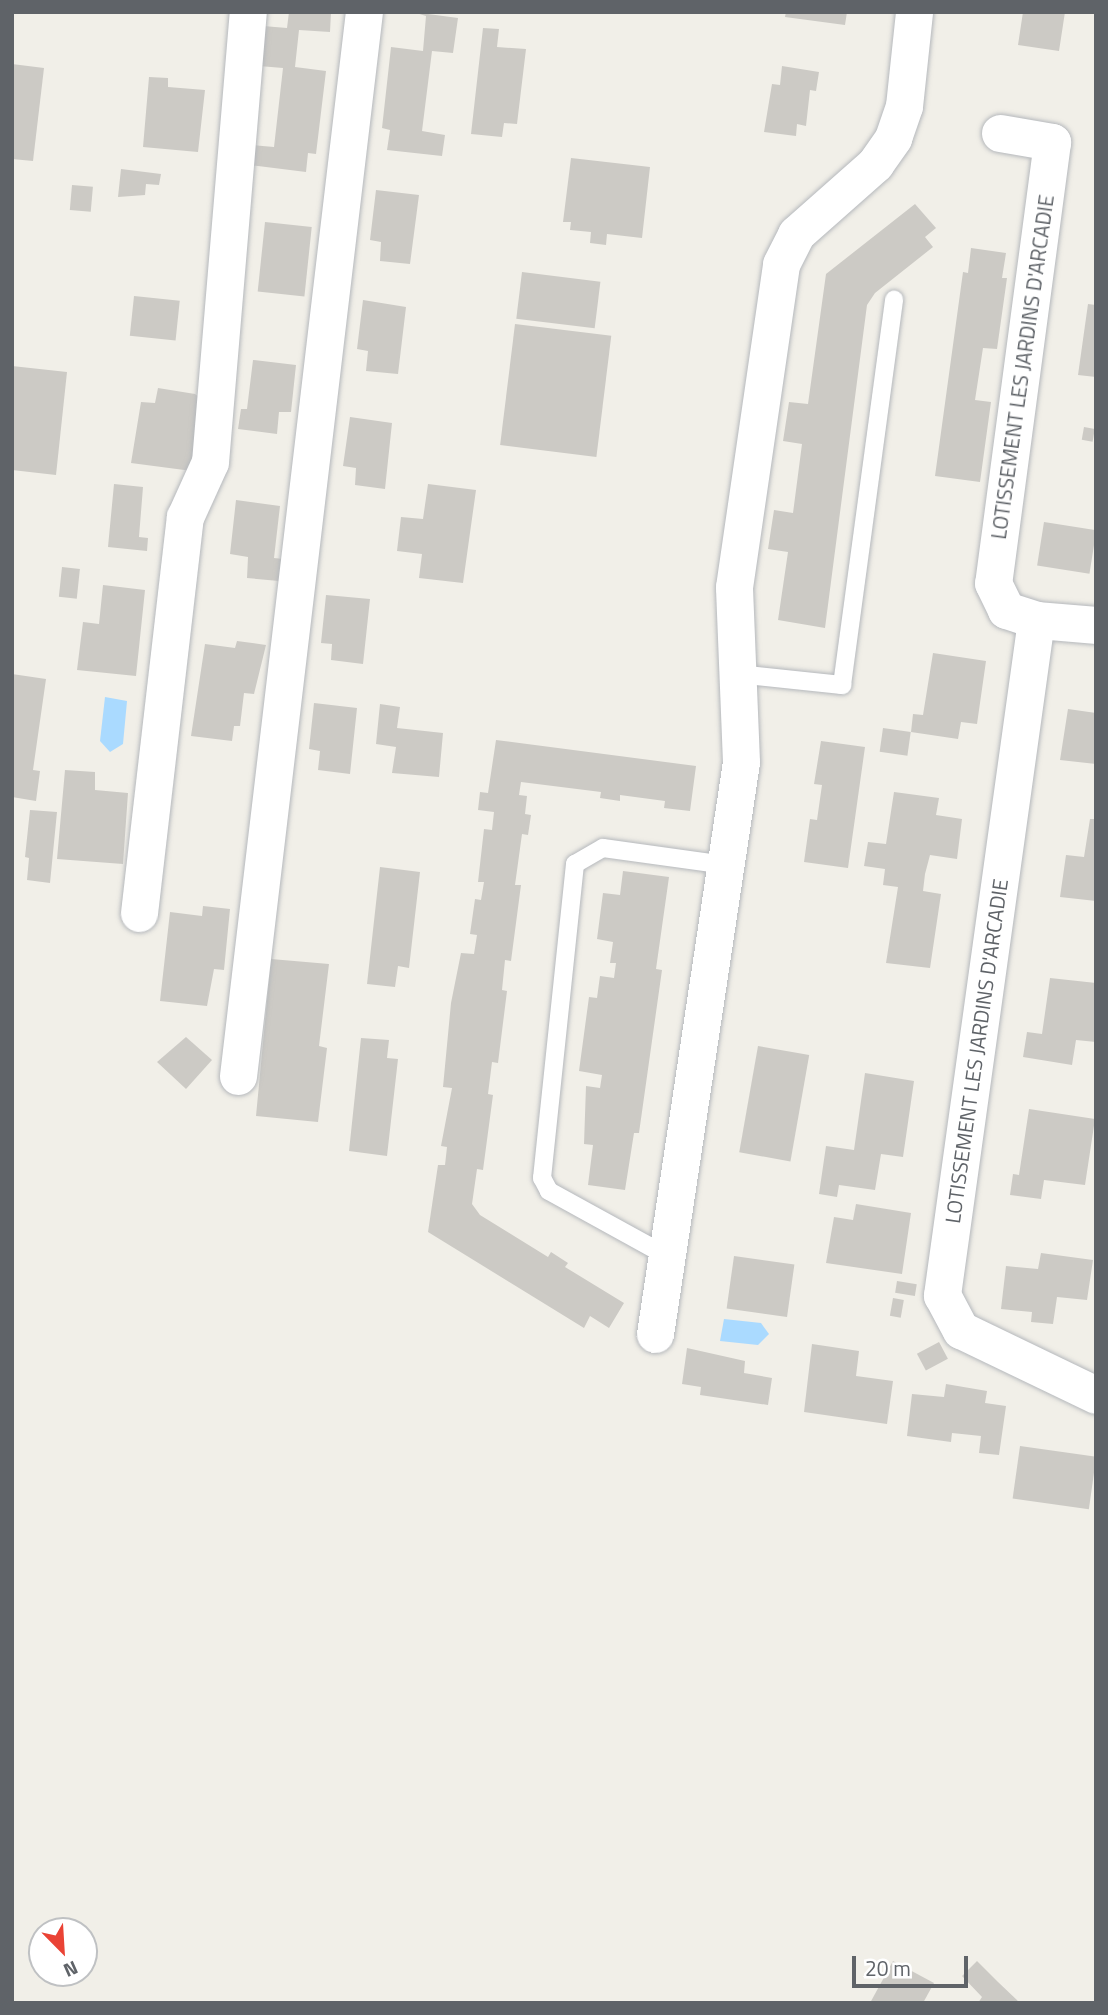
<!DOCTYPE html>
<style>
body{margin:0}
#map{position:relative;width:1108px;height:2015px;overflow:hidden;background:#f1efe8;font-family:"Titillium Web",sans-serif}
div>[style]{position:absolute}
.water>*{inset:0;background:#aadaff}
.building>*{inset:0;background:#cccac5;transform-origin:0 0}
.roads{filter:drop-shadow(0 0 2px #b5b8bc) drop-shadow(0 0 2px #b5b8bc)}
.lane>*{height:18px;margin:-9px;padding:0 9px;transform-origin:9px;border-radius:9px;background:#fff}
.street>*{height:37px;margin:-18.5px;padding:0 18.5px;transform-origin:18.5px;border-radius:18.5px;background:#fff}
span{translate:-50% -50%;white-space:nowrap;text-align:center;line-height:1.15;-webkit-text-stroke:7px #fff;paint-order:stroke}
.street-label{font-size:21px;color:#5f6368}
.frame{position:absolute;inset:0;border:14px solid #5f6368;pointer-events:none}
.north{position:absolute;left:28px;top:1917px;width:70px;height:70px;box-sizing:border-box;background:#fff;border:2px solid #bfc1c3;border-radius:50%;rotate:156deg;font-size:19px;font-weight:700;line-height:28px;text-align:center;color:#5f6368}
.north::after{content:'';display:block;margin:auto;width:24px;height:32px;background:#ea4335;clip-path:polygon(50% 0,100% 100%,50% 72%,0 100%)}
.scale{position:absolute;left:852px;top:1956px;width:116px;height:32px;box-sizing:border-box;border:4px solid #5f6368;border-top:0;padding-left:9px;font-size:21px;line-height:24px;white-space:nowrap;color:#5f6368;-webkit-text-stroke:5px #fff;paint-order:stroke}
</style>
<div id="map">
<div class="water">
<div style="clip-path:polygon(105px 697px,127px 701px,123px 744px,110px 752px,100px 741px)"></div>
<div style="clip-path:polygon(724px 1319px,761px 1323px,769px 1334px,758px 1345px,720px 1341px)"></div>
</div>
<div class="building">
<div style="clip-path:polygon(289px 12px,331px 12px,330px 32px,299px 30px,295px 67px,326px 71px,316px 154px,308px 153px,306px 172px,250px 165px,252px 145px,274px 147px,283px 68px,259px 66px,263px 26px,287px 28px)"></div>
<div style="clip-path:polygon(413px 12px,458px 18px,453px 53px,432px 51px,422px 131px,445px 135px,442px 156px,387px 150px,390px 130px,382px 128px,391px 47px,423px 51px,426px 16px)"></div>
<div style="clip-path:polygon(786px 12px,847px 12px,845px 25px,785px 17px)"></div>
<div style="clip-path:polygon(1023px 12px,1065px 12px,1059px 51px,1018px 45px)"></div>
<div style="clip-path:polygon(483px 28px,499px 29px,497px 47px,526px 49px,517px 124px,504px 123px,502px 137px,471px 134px)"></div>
<div style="clip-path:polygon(12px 64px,44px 68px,33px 161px,12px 159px)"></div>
<div style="clip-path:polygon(782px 66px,819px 72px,816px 91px,810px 90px,806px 126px,797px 124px,796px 136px,764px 132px,772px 84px,780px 85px)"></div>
<div style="clip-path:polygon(149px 77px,168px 78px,168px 87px,205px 90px,198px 152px,143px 147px)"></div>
<div style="clip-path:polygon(571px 158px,650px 167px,642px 238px,607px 234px,606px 245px,590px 243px,591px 232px,570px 230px,571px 222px,563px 222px)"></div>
<div style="clip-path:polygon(121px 169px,161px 174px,159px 185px,146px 184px,145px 195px,118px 197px)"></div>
<div style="left:72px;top:185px;width:21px;height:25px;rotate:5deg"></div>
<div style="clip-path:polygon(376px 190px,419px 195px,410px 264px,380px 261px,381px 242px,370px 240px)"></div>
<div style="clip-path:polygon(915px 204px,936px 228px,925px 237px,933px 247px,875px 293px,867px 305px,825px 628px,778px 620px,788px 552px,768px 549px,774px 510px,793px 513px,802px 444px,783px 441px,789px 402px,808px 404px,826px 274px)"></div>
<div style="left:265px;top:222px;width:47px;height:70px;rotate:6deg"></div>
<div style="clip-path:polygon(971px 248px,1006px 253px,1002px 278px,1007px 278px,997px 349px,983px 348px,975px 400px,991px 402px,980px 482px,935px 476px,963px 272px,968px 273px)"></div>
<div style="left:522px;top:272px;width:79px;height:47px;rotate:7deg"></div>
<div style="left:134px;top:296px;width:46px;height:40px;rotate:6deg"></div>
<div style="clip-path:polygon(363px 300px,406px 307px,398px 374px,366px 371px,368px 351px,357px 349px)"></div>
<div style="clip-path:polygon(1088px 304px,1096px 305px,1096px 377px,1078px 375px)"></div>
<div style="left:515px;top:324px;width:97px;height:122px;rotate:7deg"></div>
<div style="clip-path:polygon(253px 360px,296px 365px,291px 412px,279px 412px,277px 434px,238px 429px,241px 409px,247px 409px)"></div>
<div style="clip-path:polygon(12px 366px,67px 372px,56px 475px,12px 470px)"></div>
<div style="clip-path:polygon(158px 388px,195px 394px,204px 401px,192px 471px,131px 463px,141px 402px,155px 403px)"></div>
<div style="clip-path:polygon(350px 417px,392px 423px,385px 489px,355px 485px,356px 468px,343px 466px)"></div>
<div style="left:1084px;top:427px;width:11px;height:13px;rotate:10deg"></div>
<div style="clip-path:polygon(114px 484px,143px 487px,139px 537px,148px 538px,147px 551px,108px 547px)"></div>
<div style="clip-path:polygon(428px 484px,476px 490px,463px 583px,419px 578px,422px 554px,397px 551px,401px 517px,423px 519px)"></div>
<div style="clip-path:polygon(236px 500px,280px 506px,274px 558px,293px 560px,290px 582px,247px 578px,248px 557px,230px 554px)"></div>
<div style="left:1044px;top:522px;width:53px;height:44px;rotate:9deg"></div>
<div style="left:62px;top:567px;width:18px;height:30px;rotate:6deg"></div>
<div style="clip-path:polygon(103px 585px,145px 590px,136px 676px,77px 670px,83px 622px,99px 624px)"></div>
<div style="clip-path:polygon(326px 595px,370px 599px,363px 664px,331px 660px,332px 644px,321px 643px)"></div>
<div style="clip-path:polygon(237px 641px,266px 645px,254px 694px,244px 693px,240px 726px,234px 726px,232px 741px,191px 736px,205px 644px,235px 648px)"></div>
<div style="clip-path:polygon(933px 653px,986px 661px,977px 724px,961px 722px,958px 739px,911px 732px,913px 714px,923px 715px)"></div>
<div style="clip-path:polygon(12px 674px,46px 679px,33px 770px,40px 771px,36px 801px,12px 797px)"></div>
<div style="clip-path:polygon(314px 703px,357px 708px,350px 774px,318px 770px,320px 751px,309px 749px)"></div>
<div style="clip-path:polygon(380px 704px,400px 707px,397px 728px,443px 733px,439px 777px,392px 773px,396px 747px,376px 744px)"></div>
<div style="clip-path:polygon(1068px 709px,1096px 713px,1096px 764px,1060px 760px)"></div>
<div style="left:883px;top:728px;width:28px;height:24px;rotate:8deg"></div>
<div style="clip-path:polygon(496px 740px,696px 766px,690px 811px,664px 808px,665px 801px,620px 795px,620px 801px,600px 798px,601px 792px,521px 782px,519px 795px,527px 796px,525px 814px,531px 815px,528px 835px,522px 834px,515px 885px,521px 885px,511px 961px,505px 960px,502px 990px,507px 991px,498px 1063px,492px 1062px,488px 1094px,493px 1095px,483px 1170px,477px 1169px,472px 1204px,480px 1215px,548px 1257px,551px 1252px,568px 1263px,565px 1267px,624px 1303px,609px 1328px,590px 1316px,584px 1328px,428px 1232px,438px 1165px,445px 1165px,447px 1147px,441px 1146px,452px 1088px,443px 1087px,451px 1003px,461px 953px,474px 954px,477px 935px,470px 934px,475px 899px,481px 900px,484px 882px,478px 882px,484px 829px,492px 830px,494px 812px,478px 810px,480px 792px,488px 793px)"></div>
<div style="clip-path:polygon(821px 741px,865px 747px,848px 868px,804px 862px,810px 819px,817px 820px,822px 785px,814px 784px)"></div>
<div style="clip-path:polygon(65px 770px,95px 772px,95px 790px,128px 793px,123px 864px,57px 859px)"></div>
<div style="clip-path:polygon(894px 792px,939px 798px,936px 815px,962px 819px,957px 859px,930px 855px,925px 874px,923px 891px,941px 894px,930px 968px,886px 963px,898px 887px,883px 885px,885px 869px,864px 866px,868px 842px,886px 844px)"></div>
<div style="clip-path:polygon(30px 810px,57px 812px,50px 883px,27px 880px,29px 858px,25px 857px)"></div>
<div style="clip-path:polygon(1090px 819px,1096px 819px,1096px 901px,1060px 897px,1066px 855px,1084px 857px)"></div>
<div style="clip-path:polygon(380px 867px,420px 872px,409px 968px,398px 966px,395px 987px,367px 984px)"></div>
<div style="clip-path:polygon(623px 871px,669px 877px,656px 969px,662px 970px,639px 1133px,634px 1133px,625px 1190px,588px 1185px,593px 1145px,584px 1144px,586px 1086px,600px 1088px,602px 1075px,579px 1071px,589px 997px,597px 998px,600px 976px,614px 978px,616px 963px,610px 963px,613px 942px,597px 939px,603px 893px,620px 895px)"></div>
<div style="clip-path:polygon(203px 906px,230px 909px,224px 970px,214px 969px,207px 1006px,160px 1001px,170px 912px,202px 916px)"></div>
<div style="clip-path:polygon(271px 959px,329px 964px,319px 1046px,327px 1048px,318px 1122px,256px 1116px)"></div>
<div style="clip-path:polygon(1050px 978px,1096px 983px,1096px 1042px,1076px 1040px,1072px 1065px,1023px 1057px,1027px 1032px,1042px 1034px)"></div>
<div style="clip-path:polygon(186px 1037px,212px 1060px,186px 1089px,157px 1062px)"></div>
<div style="clip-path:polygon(361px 1038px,389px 1040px,387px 1058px,398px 1059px,387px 1156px,349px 1151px)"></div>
<div style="left:758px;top:1046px;width:52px;height:108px;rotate:10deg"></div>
<div style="clip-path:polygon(865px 1073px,914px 1081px,903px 1157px,881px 1154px,875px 1190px,839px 1185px,837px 1197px,819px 1194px,826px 1146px,854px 1150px)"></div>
<div style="clip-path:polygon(1029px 1109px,1095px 1119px,1085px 1185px,1044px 1180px,1041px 1199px,1010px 1195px,1013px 1174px,1019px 1175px)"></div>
<div style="clip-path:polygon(856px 1204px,911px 1213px,902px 1274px,826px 1263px,834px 1217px,853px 1220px)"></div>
<div style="clip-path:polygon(1041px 1253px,1093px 1260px,1087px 1300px,1057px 1297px,1053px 1324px,1031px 1322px,1032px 1312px,1001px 1309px,1006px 1266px,1038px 1269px)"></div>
<div style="left:734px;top:1256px;width:61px;height:53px;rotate:8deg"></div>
<div style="left:897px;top:1281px;width:20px;height:12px;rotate:9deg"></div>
<div style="left:893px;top:1298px;width:11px;height:18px;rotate:10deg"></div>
<div style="left:939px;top:1342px;width:19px;height:25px;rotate:62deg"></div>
<div style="clip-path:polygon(812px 1344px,859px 1351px,856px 1376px,893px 1381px,887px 1424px,804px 1412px)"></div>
<div style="clip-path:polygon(687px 1348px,745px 1361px,744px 1373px,772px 1378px,768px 1405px,700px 1395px,701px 1387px,682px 1384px)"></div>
<div style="clip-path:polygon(946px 1384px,987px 1391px,985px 1403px,1006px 1406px,999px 1455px,979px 1453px,981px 1436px,952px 1433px,951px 1442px,907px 1436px,912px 1394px,944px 1397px)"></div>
<div style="left:1020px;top:1446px;width:77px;height:53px;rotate:8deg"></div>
<div style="clip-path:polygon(893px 1961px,934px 1983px,923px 2003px,870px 2003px)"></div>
<div style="clip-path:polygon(977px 1961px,998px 1982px,1020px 2003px,978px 2003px,982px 1997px,962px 1976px)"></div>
</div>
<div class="roads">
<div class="lane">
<div style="left:737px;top:674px;width:106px;rotate:6deg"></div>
<div style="left:842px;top:685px;width:389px;rotate:-82.3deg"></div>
<div style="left:667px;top:1256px;width:135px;rotate:-151.2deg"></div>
<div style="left:549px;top:1191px;width:15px;rotate:-118deg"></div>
<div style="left:542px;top:1178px;width:316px;rotate:-84deg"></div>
<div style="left:575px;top:864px;width:32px;rotate:-30deg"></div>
<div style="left:603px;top:848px;width:123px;rotate:7.9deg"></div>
</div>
<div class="street">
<div style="left:1000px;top:133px;width:53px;rotate:9.8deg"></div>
<div style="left:1052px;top:142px;width:445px;rotate:97.6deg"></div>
<div style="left:993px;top:583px;width:30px;rotate:64deg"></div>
<div style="left:1006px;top:610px;width:32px;rotate:18deg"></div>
<div style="left:1096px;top:625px;width:60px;rotate:-175.2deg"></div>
<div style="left:1036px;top:620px;width:682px;rotate:97.93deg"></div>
<div style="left:942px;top:1295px;width:40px;rotate:62deg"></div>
<div style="left:961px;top:1330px;width:150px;rotate:25.7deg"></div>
<div style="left:139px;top:913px;width:399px;rotate:-83.4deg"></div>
<div style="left:185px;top:517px;width:60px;rotate:-65.6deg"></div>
<div style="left:210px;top:462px;width:452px;rotate:-85.2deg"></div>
<div style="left:238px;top:1076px;width:1071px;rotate:-83.25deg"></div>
<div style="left:655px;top:1334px;width:578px;rotate:-81.45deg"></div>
<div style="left:741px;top:762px;width:175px;rotate:-92.3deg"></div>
<div style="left:734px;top:587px;width:326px;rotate:-81.7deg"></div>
<div style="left:781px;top:264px;width:34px;rotate:-63deg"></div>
<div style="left:796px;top:234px;width:106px;rotate:-41.5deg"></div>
<div style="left:875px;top:164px;width:32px;rotate:-55deg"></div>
<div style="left:893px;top:138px;width:34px;rotate:-71deg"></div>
<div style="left:904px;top:106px;width:95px;rotate:-83.9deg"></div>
</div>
</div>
<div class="street-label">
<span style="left:1022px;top:367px;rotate:-82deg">LOTISSEMENT LES JARDINS D'ARCADIE</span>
<span style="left:976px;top:1051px;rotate:-82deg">LOTISSEMENT LES JARDINS D'ARCADIE</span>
</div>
<div class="frame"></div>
<div class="north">N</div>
<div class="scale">20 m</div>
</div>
